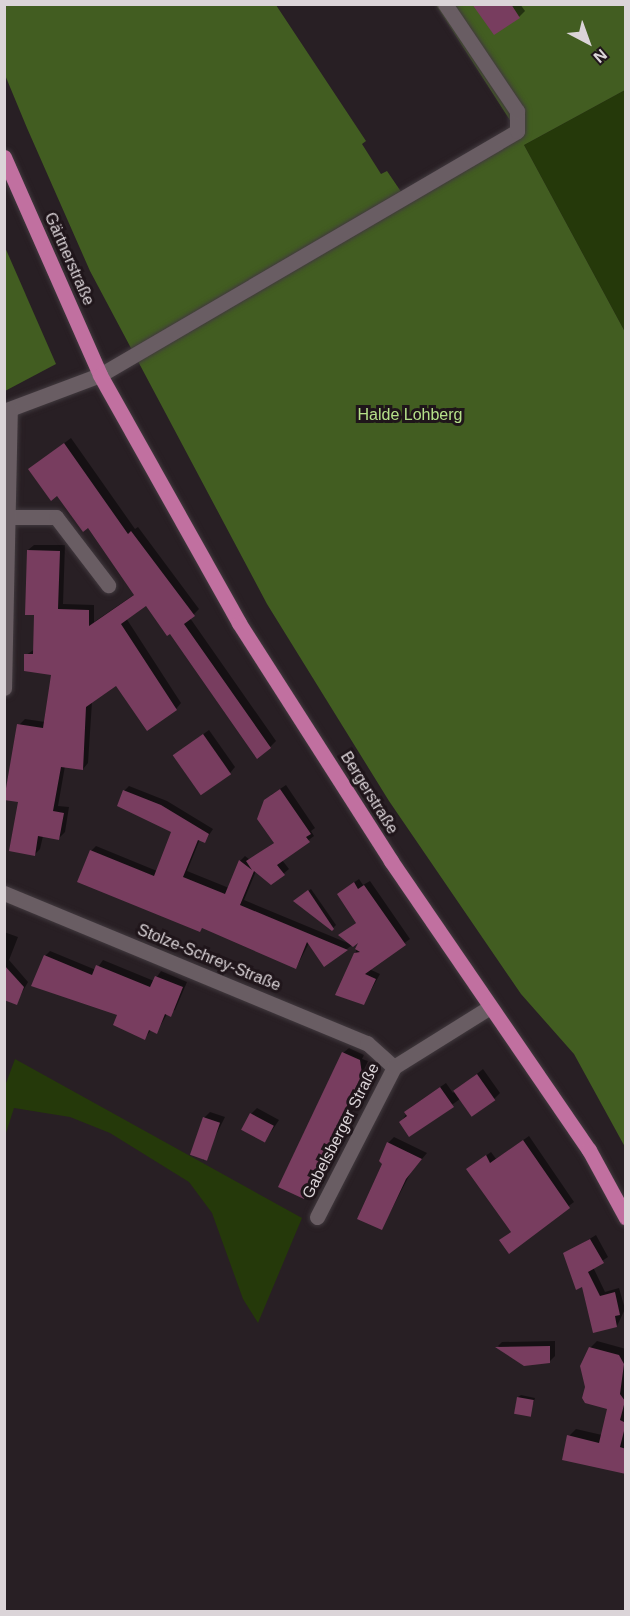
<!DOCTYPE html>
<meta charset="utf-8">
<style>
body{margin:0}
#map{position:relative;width:630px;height:1616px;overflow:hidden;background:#281f24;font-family:Arial,sans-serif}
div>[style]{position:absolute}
.green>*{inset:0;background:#25390a}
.forest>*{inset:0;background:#425d21}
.shadow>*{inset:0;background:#0007}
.building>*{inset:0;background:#783d5f;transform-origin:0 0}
.roads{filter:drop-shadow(0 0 2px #41393e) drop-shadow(0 0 2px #41393e)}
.minor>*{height:15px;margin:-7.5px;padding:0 7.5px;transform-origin:7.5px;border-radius:7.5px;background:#695d63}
.major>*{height:15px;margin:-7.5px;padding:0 7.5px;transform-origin:7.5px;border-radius:7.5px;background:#c170a0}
span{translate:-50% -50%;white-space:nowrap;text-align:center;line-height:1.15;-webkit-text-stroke:6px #1f151a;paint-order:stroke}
.street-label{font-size:16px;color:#dbd4d8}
.park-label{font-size:16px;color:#b5e089}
.frame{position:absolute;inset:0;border:6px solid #dbd4d8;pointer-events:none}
.north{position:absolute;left:558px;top:12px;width:60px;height:60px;-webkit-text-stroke:4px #1f151a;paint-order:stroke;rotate:139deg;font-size:16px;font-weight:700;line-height:24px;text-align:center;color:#dbd4d8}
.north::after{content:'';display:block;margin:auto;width:21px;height:27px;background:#dbd4d8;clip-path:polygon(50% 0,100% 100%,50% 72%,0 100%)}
</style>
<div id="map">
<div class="green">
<div style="clip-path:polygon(625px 90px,625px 332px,524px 145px)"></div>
<div style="clip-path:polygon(15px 1059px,302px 1218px,258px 1323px,243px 1299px,212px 1213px,189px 1182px,110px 1133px,70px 1117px,14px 1108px,5px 1136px,5px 1086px)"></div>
</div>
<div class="forest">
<div style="clip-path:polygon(4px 5px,276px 5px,366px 141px,362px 144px,381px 174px,387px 171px,406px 199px,513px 125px,436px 5px,625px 5px,625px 90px,524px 145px,625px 332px,625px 1147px,574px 1054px,521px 994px,389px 801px,267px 604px,90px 271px,27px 128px,5px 75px)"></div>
<div style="clip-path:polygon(4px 245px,56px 364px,5px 391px,4px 391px)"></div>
</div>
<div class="shadow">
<div style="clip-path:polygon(482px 4px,520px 4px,525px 11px,519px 17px)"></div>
<div style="clip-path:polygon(71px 438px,135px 529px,138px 527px,199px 609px,190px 618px,276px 741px,270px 747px,147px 604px,126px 618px,181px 703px,176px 709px,117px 684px,92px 702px,88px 763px,83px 769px,65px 766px,58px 806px,69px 807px,65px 832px,59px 838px,43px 836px,40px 849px,34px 855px,20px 801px,19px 725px,25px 719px,45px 722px,53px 673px,26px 655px,35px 649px,36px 614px,28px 550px,34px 545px,65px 545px,63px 604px,94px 605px,94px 622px,135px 594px,89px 526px,30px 469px)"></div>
<div style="clip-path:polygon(209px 730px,235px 767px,230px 773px,175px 755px)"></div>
<div style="clip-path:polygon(286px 785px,315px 828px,311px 831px,314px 836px,282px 860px,289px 869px,272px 883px,256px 871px,244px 900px,350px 944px,340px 935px,357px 922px,343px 890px,359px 879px,363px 885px,370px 881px,410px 939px,369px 969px,380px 974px,364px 1003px,355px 954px,361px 939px,324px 965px,309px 943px,296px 968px,203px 927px,199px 931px,91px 851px,96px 846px,157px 871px,173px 832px,124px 791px,129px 786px,167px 801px,213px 829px,205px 841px,200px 839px,187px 871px,229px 888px,240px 861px,245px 856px,250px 860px,275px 842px,271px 795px)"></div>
<div style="clip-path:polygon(311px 889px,336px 925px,332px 929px,297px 899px)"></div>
<div style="clip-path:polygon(4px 932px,18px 937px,9px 960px,28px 982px,16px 1003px,4px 998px)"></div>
<div style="clip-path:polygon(50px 951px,96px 970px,103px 960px,154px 981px,161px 971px,187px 982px,175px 1010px,167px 1014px,157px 1032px,151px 1030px,145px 1038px,45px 956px)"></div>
<div style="clip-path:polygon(349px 1048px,364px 1055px,362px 1059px,368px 1061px,304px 1198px,343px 1053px)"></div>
<div style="clip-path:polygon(483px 1069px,500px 1093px,494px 1099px,460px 1099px,410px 1135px,401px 1122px,411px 1107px,446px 1083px,453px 1093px)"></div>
<div style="clip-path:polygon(257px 1108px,279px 1120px,265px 1141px,251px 1114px)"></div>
<div style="clip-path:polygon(210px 1112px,225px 1117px,203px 1161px,204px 1118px)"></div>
<div style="clip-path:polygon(529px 1136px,574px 1202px,509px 1251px,506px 1236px,512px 1231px,473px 1165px,491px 1152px,496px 1159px)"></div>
<div style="clip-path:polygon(394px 1137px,427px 1153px,411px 1172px,382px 1228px,384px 1163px,388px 1143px)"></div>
<div style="clip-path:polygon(596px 1235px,608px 1257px,593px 1267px,605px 1292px,619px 1288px,625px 1309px,617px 1326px,583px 1285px,565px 1254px)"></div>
<div style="clip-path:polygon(555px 1341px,555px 1356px,550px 1361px,524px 1365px,498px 1346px,502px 1342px)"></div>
<div style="clip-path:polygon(597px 1341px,626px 1349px,626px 1472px,569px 1436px,576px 1429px,602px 1435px,609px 1408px,590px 1348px)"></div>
<div style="clip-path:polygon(521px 1395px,535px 1398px,529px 1416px,518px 1397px)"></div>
</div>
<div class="building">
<div style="clip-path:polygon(472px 4px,511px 4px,520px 18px,494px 35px)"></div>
<div style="clip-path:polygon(64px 443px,128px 534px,131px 531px,195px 616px,184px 624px,271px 748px,257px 759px,170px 634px,167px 636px,146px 606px,121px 624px,177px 710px,147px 731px,116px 686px,86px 707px,83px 770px,61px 767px,53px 811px,64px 813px,59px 840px,38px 836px,35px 856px,9px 851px,18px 802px,4px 800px,17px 724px,43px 728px,51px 675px,24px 671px,24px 654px,33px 654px,34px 615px,25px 615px,27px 550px,60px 551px,58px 609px,89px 610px,89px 626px,134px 595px,88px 528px,83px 532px,57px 496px,51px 501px,28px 469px)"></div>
<div style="left:203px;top:734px;width:49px;height:37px;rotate:55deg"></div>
<div style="clip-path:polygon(280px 789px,311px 834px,306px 837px,310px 842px,277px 865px,285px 875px,271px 885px,254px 871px,240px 905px,348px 950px,324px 967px,307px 942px,296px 969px,202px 928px,200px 932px,77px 882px,90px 850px,154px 876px,171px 832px,117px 806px,123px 790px,161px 805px,209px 834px,205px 843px,198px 840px,183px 877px,225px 894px,239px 860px,252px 870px,246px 861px,274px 843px,257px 819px,264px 800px)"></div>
<div style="clip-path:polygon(354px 882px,358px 889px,364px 885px,406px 945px,365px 974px,376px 979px,364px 1005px,335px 995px,354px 953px,360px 952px,355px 949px,358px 943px,353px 947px,338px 935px,356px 923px,337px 894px)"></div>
<div style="clip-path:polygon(308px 890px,334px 929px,332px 931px,293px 901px)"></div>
<div style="clip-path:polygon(44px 955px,92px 975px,96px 965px,150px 987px,155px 976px,183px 987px,171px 1017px,165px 1014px,157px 1034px,149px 1030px,145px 1040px,113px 1025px,117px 1015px,31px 986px)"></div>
<div style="clip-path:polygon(4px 965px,24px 987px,17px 1005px,4px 1000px)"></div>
<div style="clip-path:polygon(342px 1052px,360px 1060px,362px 1074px,304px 1199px,278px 1187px)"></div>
<div style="left:477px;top:1074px;width:32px;height:29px;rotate:55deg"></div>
<div style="clip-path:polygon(440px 1087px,454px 1107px,409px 1137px,399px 1122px,407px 1116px,404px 1112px)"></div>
<div style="left:250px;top:1113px;width:27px;height:19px;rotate:28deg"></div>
<div style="left:203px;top:1117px;width:18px;height:40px;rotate:19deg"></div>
<div style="clip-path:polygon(523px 1140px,570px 1208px,509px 1254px,499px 1240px,511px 1232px,466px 1169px,486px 1155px,490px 1163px)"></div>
<div style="clip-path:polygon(387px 1142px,422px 1159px,406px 1179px,382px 1230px,357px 1219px,382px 1164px,379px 1161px)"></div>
<div style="clip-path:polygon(590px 1239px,604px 1263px,588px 1272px,600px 1296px,615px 1292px,620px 1315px,615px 1316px,617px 1327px,593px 1333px,582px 1287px,576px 1290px,563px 1253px)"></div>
<div style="clip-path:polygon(550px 1346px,550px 1363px,524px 1366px,495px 1347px)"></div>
<div style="clip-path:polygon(589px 1347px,619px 1355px,624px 1364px,620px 1394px,625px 1401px,620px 1420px,626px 1423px,620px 1447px,626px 1449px,626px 1474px,562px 1460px,567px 1435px,599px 1443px,607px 1409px,585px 1403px,582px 1398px,585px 1387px,580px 1366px)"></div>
<div style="left:517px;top:1397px;width:17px;height:17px;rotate:10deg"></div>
</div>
<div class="roads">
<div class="minor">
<div style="left:4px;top:411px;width:103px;rotate:-20.6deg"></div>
<div style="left:100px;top:375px;width:483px;rotate:-30.3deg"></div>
<div style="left:517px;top:131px;width:20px;rotate:-90deg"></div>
<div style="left:517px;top:111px;width:129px;rotate:-123.9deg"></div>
<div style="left:7px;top:517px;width:49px"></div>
<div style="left:56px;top:517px;width:86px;rotate:52.6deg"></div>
<div style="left:4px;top:688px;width:278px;rotate:-88.8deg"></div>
<div style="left:4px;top:893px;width:393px;rotate:22.5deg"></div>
<div style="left:367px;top:1043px;width:36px;rotate:42deg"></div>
<div style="left:317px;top:1217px;width:169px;rotate:-62.8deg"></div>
<div style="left:394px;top:1067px;width:113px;rotate:-32deg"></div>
</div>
<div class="major">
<div style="left:4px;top:157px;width:238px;rotate:66.2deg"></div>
<div style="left:100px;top:375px;width:284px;rotate:60.7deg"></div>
<div style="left:239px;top:623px;width:282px;rotate:57.4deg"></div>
<div style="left:391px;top:861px;width:350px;rotate:55.6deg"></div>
<div style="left:589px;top:1150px;width:77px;rotate:61.4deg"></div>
</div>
</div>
<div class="street-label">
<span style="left:69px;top:259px;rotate:66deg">Gärtnerstraße</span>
<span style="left:369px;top:793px;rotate:58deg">Bergerstraße</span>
<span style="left:209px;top:958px;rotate:22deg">Stolze-Schrey-Straße</span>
<span style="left:341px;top:1131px;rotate:-63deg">Gabelsberger Straße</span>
</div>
<div class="park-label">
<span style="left:410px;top:415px">Halde Lohberg</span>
</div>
<div class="frame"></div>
<div class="north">N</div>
</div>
